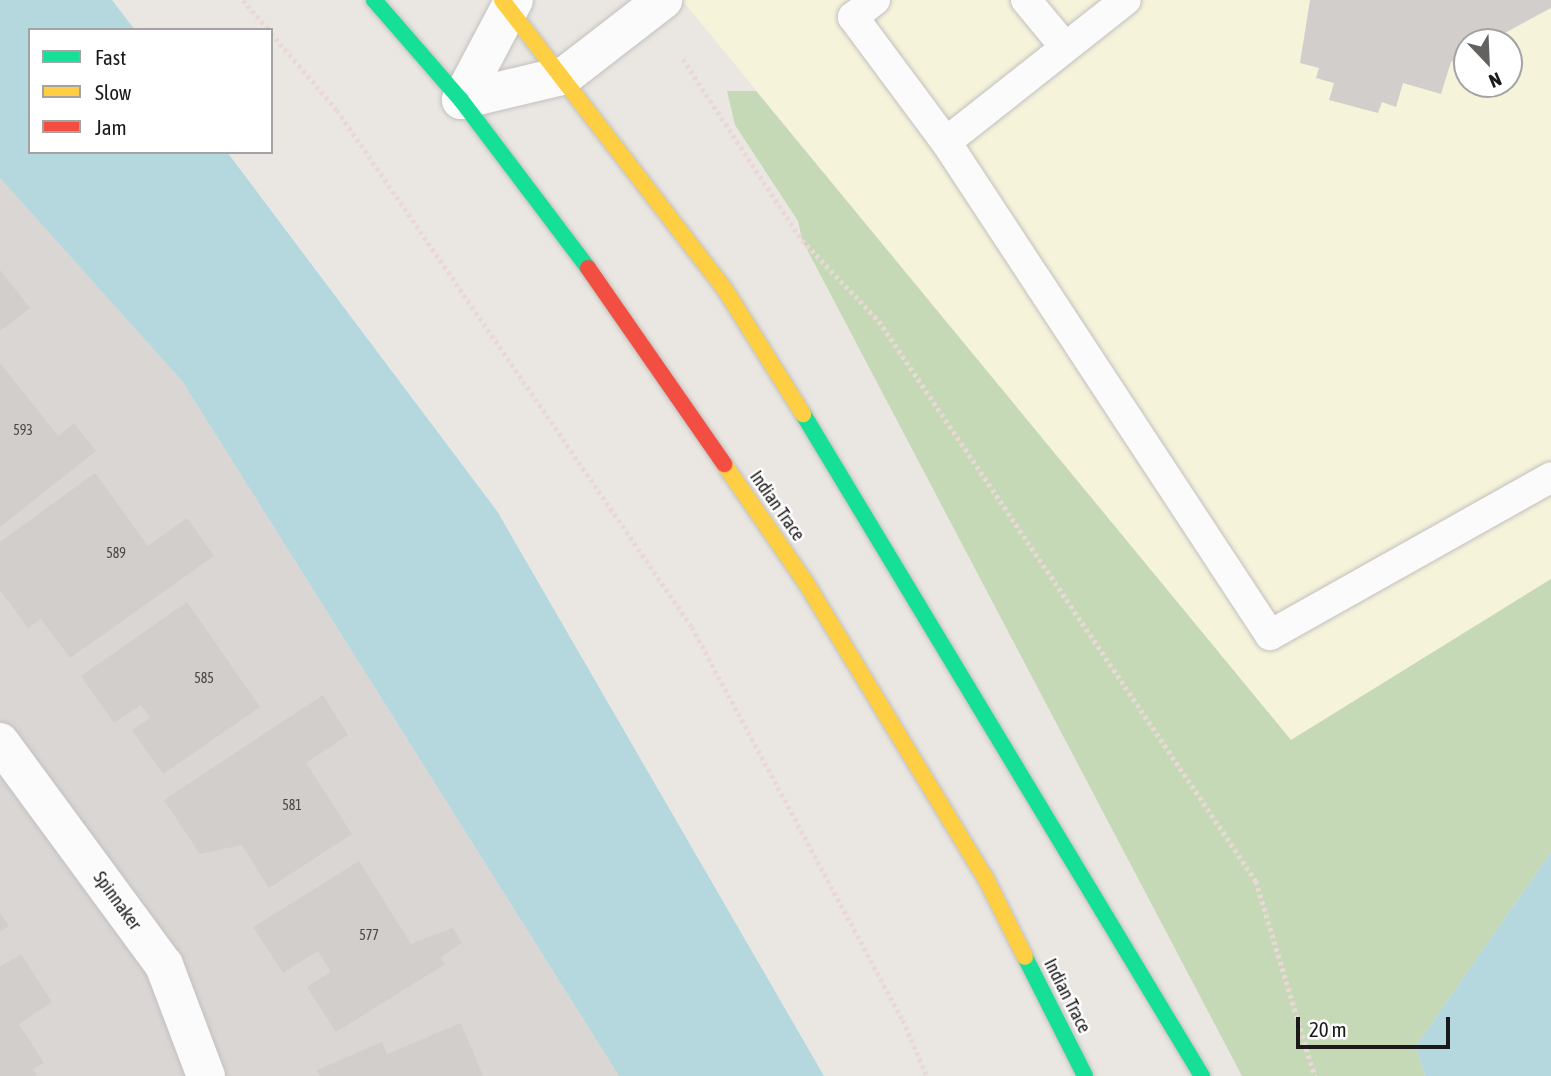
<!DOCTYPE html>
<style>
body{margin:0}
#map{position:relative;width:1551px;height:1076px;overflow:hidden;background:#eae7e2;font-family:"Asap Condensed",sans-serif}
div>[style]{position:absolute}
.residential>*{inset:0;background:#d9d6d4}
.education>*{inset:0;background:#f6f3db}
.forest>*{inset:0;background:#c5d9b6}
.water>*{inset:0;background:#b4d8de}
.building>*{inset:0;background:#d2cecb}
.path>*{height:4.5px;margin-top:-2.25px;transform-origin:0;background:repeating-linear-gradient(90deg,#ead8d6 0 3.5px,transparent 0 7px)}
.roads{filter:drop-shadow(0 0 2px #c2c0be) drop-shadow(0 0 2px #c2c0be)}
.lane>*{height:30px;margin:-15px;padding:0 15px;transform-origin:15px;border-radius:15px;background:#fcfbfb}
.street>*{height:38px;margin:-19px;padding:0 19px;transform-origin:19px;border-radius:19px;background:#fcfbfb}
.fast>*{height:16px;margin:-8px;padding:0 8px;transform-origin:8px;border-radius:8px;background:#16e098}
.slow>*{height:16px;margin:-8px;padding:0 8px;transform-origin:8px;border-radius:8px;background:#ffcf43}
.jam>*{height:16px;margin:-8px;padding:0 8px;transform-origin:8px;border-radius:8px;background:#f24e42}
span{translate:-50% -50%;white-space:nowrap;text-align:center;line-height:1.15;-webkit-text-stroke:5px #fff;paint-order:stroke}
.number-label{font-size:14px;color:#484746}
.number-label span{-webkit-text-stroke-width:0}
.street-label{font-size:18px;color:#1a1a1a}
.legend{position:absolute;left:28px;top:28px;width:245px;height:126px;box-sizing:border-box;background:#fff;border:2px solid #a3a3a3;margin:0;padding:9px 12px;list-style:none;font-size:21px;color:#1a1a1a}
.legend li{display:flex;align-items:center;gap:14px;height:35px}
.legend b{width:35px;border:2px solid #a3a3a3}
.north{position:absolute;left:1453px;top:28px;width:70px;height:70px;box-sizing:border-box;background:#fff;border:2px solid #a3a3a3;border-radius:50%;rotate:157deg;font-size:19px;font-weight:700;line-height:28px;text-align:center;color:#1a1a1a}
.north::after{content:'';display:block;margin:auto;width:24px;height:32px;background:#636260;clip-path:polygon(50% 0,100% 100%,50% 72%,0 100%)}
.scale{position:absolute;left:1296px;top:1017px;width:154px;height:32px;box-sizing:border-box;border:4px solid #1a1a1a;border-top:0;padding-left:9px;font-size:21px;line-height:24px;white-space:nowrap;color:#1a1a1a;-webkit-text-stroke:5px #fff;paint-order:stroke}
</style>
<div id="map">
<div class="residential">
<div style="clip-path:polygon(0 178px,182px 381px,619px 1076px,0 1076px)"></div>
</div>
<div class="education">
<div style="clip-path:polygon(evenodd,682px 0,1551px 0,1551px 579px,1291px 740px,682px 0,1467px 42px,1509px 42px,1509px 84px,1467px 84px,1467px 42px)"></div>
</div>
<div class="forest">
<div style="clip-path:polygon(727px 91px,756px 91px,1291px 740px,1551px 579px,1551px 852px,1415px 1047px,1425px 1076px,1242px 1076px,802px 240px,798px 221px,735px 125px)"></div>
</div>
<div class="water">
<div style="clip-path:polygon(0 0,112px 0,135px 30px,30px 30px,30px 152px,227px 152px,497px 511px,824px 1076px,619px 1076px,182px 381px,0 178px)"></div>
<div style="clip-path:polygon(1551px 852px,1551px 1076px,1425px 1076px,1415px 1047px)"></div>
</div>
<div class="building">
<div style="clip-path:polygon(1310px 0,1551px 0,1551px 8px,1488px 42px,1467px 42px,1467px 53px,1451px 62px,1441px 94px,1403px 83px,1396px 107px,1382px 102px,1378px 113px,1329px 100px,1334px 83px,1316px 78px,1319px 68px,1300px 63px)"></div>
<div style="clip-path:polygon(0 270px,30px 308px,0 331px)"></div>
<div style="clip-path:polygon(0 363px,58px 436px,74px 423px,96px 451px,0 527px)"></div>
<div style="clip-path:polygon(95px 473px,148px 546px,187px 518px,214px 556px,70px 658px,41px 619px,28px 628px,0 590px,0 542px)"></div>
<div style="clip-path:polygon(187px 602px,260px 707px,163px 774px,132px 730px,150px 718px,141px 705px,114px 723px,81px 676px)"></div>
<div style="clip-path:polygon(323px 695px,348px 735px,306px 763px,352px 834px,269px 888px,242px 845px,200px 854px,164px 800px)"></div>
<div style="clip-path:polygon(359px 861px,411px 944px,453px 928px,462px 943px,441px 957px,445px 964px,336px 1032px,307px 987px,331px 972px,318px 951px,283px 973px,253px 927px)"></div>
<div style="clip-path:polygon(0 913px,9px 926px,0 932px)"></div>
<div style="clip-path:polygon(21px 954px,52px 1002px,19px 1024px,44px 1063px,33px 1069px,37px 1076px,0 1076px,0 967px)"></div>
<div style="clip-path:polygon(461px 1023px,483px 1076px,320px 1076px,317px 1070px,382px 1042px,387px 1054px)"></div>
</div>
<div class="path">
<div style="left:243px;top:0;width:40px;rotate:49deg"></div>
<div style="left:271px;top:33px;width:101px;rotate:49.4deg"></div>
<div style="left:337px;top:110px;width:627px;rotate:55.52deg"></div>
<div style="left:692px;top:627px;width:446px;rotate:61.8deg"></div>
<div style="left:903px;top:1020px;width:61px;rotate:66.8deg"></div>
<div style="left:683px;top:59px;width:217px;rotate:56.7deg"></div>
<div style="left:802px;top:240px;width:112px;rotate:46.5deg"></div>
<div style="left:879px;top:321px;width:675px;rotate:56.05deg"></div>
<div style="left:1256px;top:881px;width:204px;rotate:73.2deg"></div>
</div>
<div class="roads">
<div class="lane">
<div style="left:875px;top:0;width:28px;rotate:142deg"></div>
<div style="left:853px;top:17px;width:156px;rotate:53.4deg"></div>
<div style="left:946px;top:142px;width:590px;rotate:56.69deg"></div>
<div style="left:1270px;top:635px;width:322px;rotate:-29.3deg"></div>
<div style="left:1026px;top:0;width:61px;rotate:50.3deg"></div>
<div style="left:946px;top:142px;width:229px;rotate:-38.3deg"></div>
</div>
<div class="street">
<div style="left:461px;top:100px;width:108px;rotate:-13.4deg"></div>
<div style="left:566px;top:75px;width:123px;rotate:-37.7deg"></div>
<div style="left:461px;top:100px;width:113px;rotate:-62.1deg"></div>
<div style="left:0;top:742px;width:277px;rotate:53.7deg"></div>
<div style="left:164px;top:965px;width:119px;rotate:69.3deg"></div>
</div>
<div class="fast">
<div style="left:374px;top:0;width:133px;rotate:49deg"></div>
<div style="left:461px;top:100px;width:211px;rotate:52.9deg"></div>
<div style="left:803px;top:414px;width:773px;rotate:58.92deg"></div>
<div style="left:1025px;top:957px;width:133px;rotate:63.2deg"></div>
</div>
<div class="slow">
<div style="left:502px;top:0;width:364px;rotate:52.4deg"></div>
<div style="left:724px;top:288px;width:149px;rotate:57.9deg"></div>
<div style="left:724px;top:464px;width:145px;rotate:55.4deg"></div>
<div style="left:806px;top:583px;width:346px;rotate:58.7deg"></div>
<div style="left:986px;top:879px;width:87px;rotate:63.4deg"></div>
</div>
<div class="jam">
<div style="left:588px;top:268px;width:239px;rotate:55.2deg"></div>
</div>
</div>
<div class="number-label">
<span style="left:23px;top:430px">593</span>
<span style="left:116px;top:553px">589</span>
<span style="left:204px;top:678px">585</span>
<span style="left:292px;top:805px">581</span>
<span style="left:369px;top:935px">577</span>
</div>
<div class="street-label">
<span style="left:777px;top:506px;rotate:55deg">Indian Trace</span>
<span style="left:117px;top:901px;rotate:54deg">Spinnaker</span>
<span style="left:1067px;top:996px;rotate:63deg">Indian Trace</span>
</div>
<ul class="legend">
<li><b style="height:9px;background:#16e098"></b>Fast</li>
<li><b style="height:9px;background:#ffcf43"></b>Slow</li>
<li><b style="height:9px;background:#f24e42"></b>Jam</li>
</ul>
<div class="north">N</div>
<div class="scale">20 m</div>
</div>
